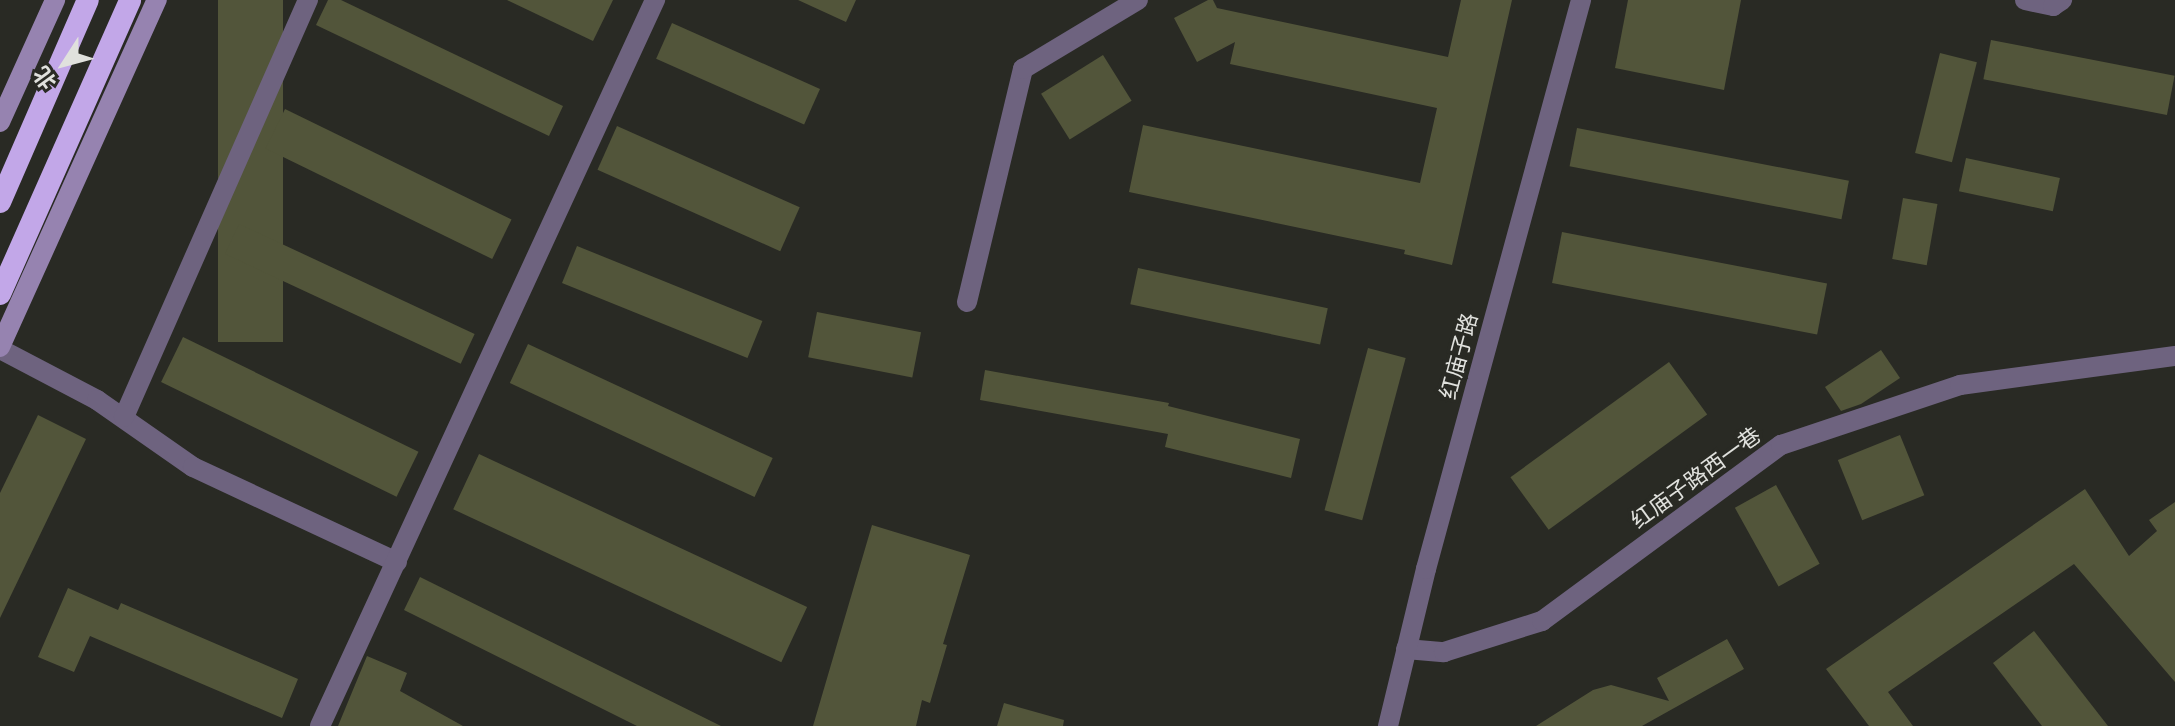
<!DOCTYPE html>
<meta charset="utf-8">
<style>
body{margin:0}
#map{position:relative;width:2175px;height:726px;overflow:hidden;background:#292a24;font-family:"Asap Condensed","Noto Sans SC",sans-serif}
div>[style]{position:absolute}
.building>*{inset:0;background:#52553a;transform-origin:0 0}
.minor>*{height:20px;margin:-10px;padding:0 10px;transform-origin:10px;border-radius:10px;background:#6e637f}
.tertiary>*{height:20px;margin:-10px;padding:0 10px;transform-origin:10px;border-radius:10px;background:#6e637f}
.secondary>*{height:20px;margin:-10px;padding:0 10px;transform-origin:10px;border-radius:10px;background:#9683b0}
.trunk>*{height:22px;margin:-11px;padding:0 11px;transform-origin:11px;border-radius:11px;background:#c2a7e8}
span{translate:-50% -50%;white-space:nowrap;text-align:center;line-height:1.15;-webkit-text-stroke:7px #292a24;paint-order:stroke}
.street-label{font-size:22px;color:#e0e1dd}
.north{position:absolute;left:24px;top:24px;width:80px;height:80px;-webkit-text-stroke:6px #292a24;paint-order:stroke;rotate:234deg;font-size:22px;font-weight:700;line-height:32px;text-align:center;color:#e0e1dd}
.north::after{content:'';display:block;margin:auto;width:28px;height:36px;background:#e0e1dd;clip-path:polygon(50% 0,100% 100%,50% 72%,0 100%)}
</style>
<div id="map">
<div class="building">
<div style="left:218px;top:0;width:65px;height:342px"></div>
<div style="clip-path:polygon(328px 0,341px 0,563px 106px,549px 136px,316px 25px)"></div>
<div style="clip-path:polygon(507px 0,613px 0,593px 41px)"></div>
<div style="clip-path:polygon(798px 0,856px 0,846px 22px)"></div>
<div style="clip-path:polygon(1208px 0,1213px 0,1217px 8px,1448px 57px,1461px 0,1512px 0,1452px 265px,1404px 254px,1405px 250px,1129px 192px,1143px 125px,1420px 183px,1437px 108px,1230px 64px,1235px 42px,1197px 62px,1174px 18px)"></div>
<div style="clip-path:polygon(1628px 0,1741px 0,1724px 90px,1615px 68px)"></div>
<div style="left:672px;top:23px;width:162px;height:39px;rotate:24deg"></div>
<div style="left:1991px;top:40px;width:187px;height:40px;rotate:11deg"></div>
<div style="left:1940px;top:53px;width:38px;height:103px;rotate:14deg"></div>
<div style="left:1103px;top:55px;width:54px;height:73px;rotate:58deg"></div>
<div style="left:285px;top:109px;width:252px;height:44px;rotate:26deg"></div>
<div style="left:617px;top:126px;width:200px;height:48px;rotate:24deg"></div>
<div style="left:1577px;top:128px;width:277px;height:39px;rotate:11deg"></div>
<div style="left:1966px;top:158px;width:96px;height:34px;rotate:12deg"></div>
<div style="left:1903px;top:198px;width:35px;height:62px;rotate:10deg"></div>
<div style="left:239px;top:224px;width:260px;height:33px;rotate:25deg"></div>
<div style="left:1562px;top:232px;width:270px;height:52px;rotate:11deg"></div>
<div style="left:577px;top:246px;width:200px;height:40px;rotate:22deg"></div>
<div style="left:1138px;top:268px;width:194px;height:37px;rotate:12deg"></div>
<div style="left:817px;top:312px;width:106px;height:46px;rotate:11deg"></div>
<div style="left:183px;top:337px;width:262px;height:50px;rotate:26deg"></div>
<div style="left:528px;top:344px;width:270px;height:43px;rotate:25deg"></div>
<div style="left:1368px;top:348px;width:39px;height:168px;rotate:15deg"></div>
<div style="clip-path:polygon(1881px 350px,1900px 378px,1861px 404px,1841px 411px,1825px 387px)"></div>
<div style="left:1669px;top:362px;width:65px;height:196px;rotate:54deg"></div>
<div style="clip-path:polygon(985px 370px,1169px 403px,1168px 406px,1300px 439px,1291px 478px,1165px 447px,1168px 434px,980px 400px)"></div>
<div style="clip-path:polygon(38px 415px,86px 439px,0 618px,0 493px)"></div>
<div style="left:1900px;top:435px;width:65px;height:67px;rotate:68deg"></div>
<div style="left:479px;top:454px;width:362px;height:61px;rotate:25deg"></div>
<div style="left:1776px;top:485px;width:90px;height:47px;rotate:61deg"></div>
<div style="clip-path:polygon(2085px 489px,2129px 556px,2157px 531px,2149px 520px,2175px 502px,2175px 682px,2074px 564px,1888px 692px,1913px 726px,1869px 726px,1826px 669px)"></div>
<div style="clip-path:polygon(872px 525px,970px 555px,943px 644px,947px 645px,930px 703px,922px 700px,916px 726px,813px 726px)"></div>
<div style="clip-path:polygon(420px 577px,721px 726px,637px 726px,404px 610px)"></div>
<div style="clip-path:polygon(68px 588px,118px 610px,121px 603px,298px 679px,282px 718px,90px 636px,74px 672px,38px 657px)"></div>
<div style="clip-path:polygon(2034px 631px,2108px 726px,2042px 726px,1993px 663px)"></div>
<div style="clip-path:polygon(1727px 639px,1744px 669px,1642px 726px,1536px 726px,1593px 690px,1611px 685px,1669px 701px,1657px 678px)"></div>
<div style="clip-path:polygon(367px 656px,407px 673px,400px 691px,463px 726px,338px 726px)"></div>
<div style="clip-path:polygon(1004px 703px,1064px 720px,1063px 726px,997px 726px)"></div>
</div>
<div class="minor">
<div style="left:2025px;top:0;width:29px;rotate:12deg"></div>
<div style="left:2053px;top:6px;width:11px;rotate:-34deg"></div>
<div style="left:967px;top:302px;width:240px;rotate:-76.5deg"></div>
<div style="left:1023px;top:69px;width:134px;rotate:-31deg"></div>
<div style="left:0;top:349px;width:110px;rotate:27.7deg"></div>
<div style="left:97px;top:400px;width:117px;rotate:34.9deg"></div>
<div style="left:193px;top:467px;width:225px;rotate:25deg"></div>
<div style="left:124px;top:417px;width:456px;rotate:-66.2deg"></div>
<div style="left:1406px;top:649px;width:38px;rotate:5deg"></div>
<div style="left:1444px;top:652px;width:103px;rotate:-17.6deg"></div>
<div style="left:1542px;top:621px;width:297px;rotate:-36.4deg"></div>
<div style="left:1781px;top:445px;width:189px;rotate:-18.5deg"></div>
<div style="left:1960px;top:385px;width:217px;rotate:-7.7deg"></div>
<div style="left:320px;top:726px;width:800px;rotate:-65.23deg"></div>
</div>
<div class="tertiary">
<div style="left:1388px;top:726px;width:162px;rotate:-76.4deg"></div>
<div style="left:1426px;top:569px;width:590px;rotate:-74.76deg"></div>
</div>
<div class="secondary">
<div style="left:0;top:122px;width:134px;rotate:-65.7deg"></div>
<div style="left:0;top:347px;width:381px;rotate:-65.7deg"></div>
</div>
<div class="trunk">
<div style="left:0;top:202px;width:220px;rotate:-66.5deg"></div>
<div style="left:0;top:294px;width:321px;rotate:-66.1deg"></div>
</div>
<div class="street-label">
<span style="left:1459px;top:356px;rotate:-75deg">红庙子路</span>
<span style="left:1696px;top:478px;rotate:-36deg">红庙子路西一巷</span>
</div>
<div class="north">北</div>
</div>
